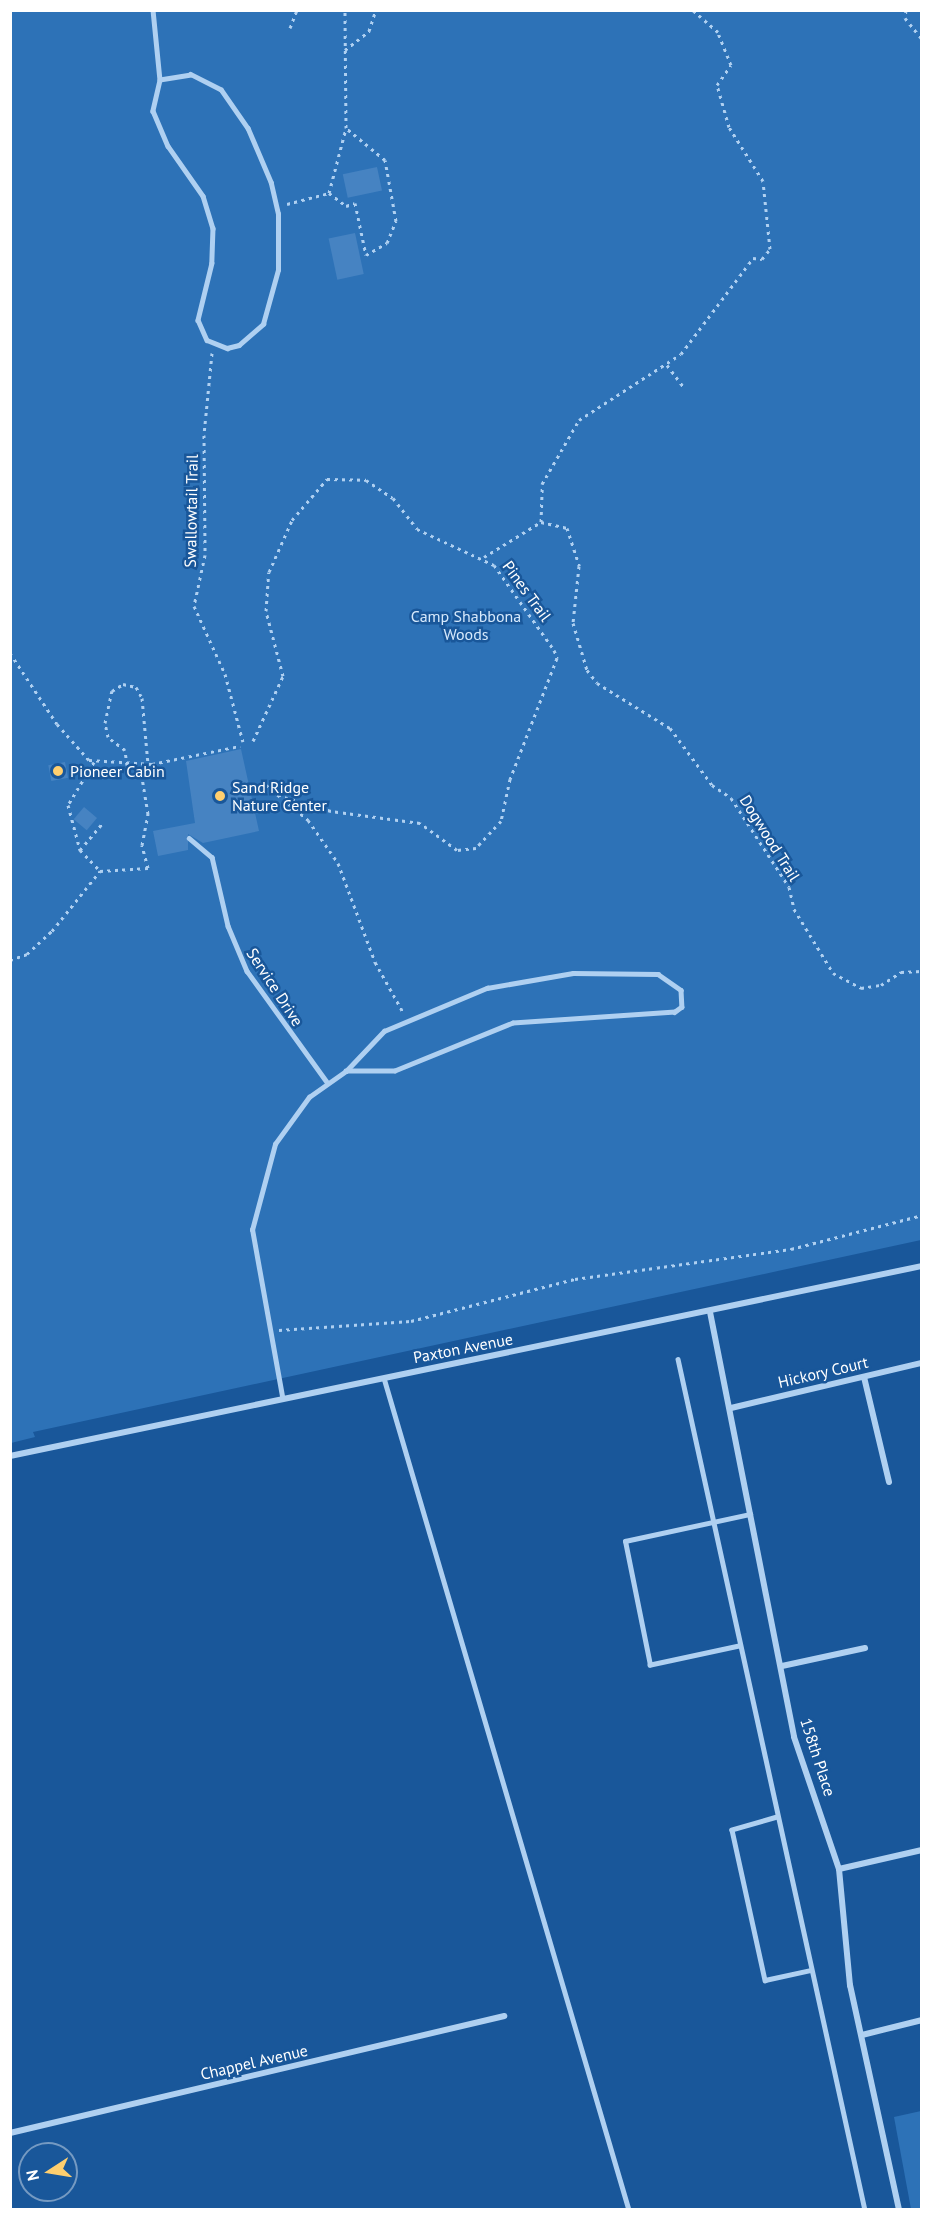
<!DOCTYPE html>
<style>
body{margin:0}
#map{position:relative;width:932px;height:2220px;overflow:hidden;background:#19579a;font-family:"PT Sans",sans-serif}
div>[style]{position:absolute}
.green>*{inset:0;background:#2d72b7}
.building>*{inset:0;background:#4683c2;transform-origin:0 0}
.path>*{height:3px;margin-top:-1.5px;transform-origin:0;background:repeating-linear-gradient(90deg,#afd0f1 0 3px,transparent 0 7.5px)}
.lane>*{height:4.5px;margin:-2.25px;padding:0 2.25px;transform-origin:2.25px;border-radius:2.25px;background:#afd0f1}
.street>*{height:6px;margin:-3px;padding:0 3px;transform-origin:3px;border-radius:3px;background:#afd0f1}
.dots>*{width:16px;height:16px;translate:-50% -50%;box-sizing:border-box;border:3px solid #19579a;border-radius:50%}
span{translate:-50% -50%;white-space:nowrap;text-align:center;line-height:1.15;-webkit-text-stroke:5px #19579a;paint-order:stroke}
.street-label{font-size:16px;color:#fff}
.park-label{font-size:16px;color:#d6e9fc}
.poi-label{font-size:16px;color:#fff}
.left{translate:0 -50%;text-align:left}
.frame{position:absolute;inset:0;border:12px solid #fff;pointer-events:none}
.north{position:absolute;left:18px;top:2142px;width:60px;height:60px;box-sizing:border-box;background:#19579a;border:2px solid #759ac2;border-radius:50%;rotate:258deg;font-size:16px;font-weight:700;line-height:24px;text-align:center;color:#fff}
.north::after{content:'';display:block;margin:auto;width:21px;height:27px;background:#ffcf6f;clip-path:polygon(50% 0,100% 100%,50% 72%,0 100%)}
</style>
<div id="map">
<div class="green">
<div style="clip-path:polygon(10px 11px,921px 11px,921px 1240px,33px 1432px,35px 1437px,11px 1443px)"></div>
<div style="clip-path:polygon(921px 2111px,921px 2209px,911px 2209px,894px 2117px)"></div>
</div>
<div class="building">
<div style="left:377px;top:167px;width:24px;height:35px;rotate:78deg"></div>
<div style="left:355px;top:233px;width:42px;height:27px;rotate:78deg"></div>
<div style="clip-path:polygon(241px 749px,259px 831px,203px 843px,188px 834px,188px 850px,158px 856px,153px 831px,195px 823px,186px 761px)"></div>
<div style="left:65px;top:762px;width:16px;height:17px;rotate:79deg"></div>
<div style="left:84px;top:807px;width:17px;height:16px;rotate:40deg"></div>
</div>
<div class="path">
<div style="left:906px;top:10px;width:8px;rotate:97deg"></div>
<div style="left:905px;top:18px;width:27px;rotate:51deg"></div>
<div style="left:290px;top:28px;width:19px;rotate:-69deg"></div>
<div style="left:345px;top:50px;width:31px;rotate:-38deg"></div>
<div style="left:369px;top:31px;width:22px;rotate:-72deg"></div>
<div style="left:329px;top:193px;width:21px;rotate:37deg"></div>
<div style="left:346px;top:206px;width:9px;rotate:-18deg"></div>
<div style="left:355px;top:203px;width:53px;rotate:78.1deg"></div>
<div style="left:366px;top:255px;width:24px;rotate:-30deg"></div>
<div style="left:387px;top:243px;width:24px;rotate:-68deg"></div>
<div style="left:396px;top:221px;width:62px;rotate:-100.2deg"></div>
<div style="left:385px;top:160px;width:50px;rotate:-140.6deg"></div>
<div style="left:287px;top:204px;width:43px;rotate:-14.7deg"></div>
<div style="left:329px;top:193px;width:67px;rotate:-75.3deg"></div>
<div style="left:346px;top:128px;width:118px;rotate:-90.5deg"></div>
<div style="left:212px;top:353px;width:82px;rotate:95.6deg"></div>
<div style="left:204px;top:435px;width:120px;rotate:89.5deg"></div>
<div style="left:205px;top:555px;width:52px;rotate:102.2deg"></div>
<div style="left:194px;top:606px;width:75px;rotate:65.5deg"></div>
<div style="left:225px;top:674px;width:70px;rotate:75.2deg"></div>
<div style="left:667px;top:365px;width:26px;rotate:53deg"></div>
<div style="left:541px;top:522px;width:38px;rotate:-88deg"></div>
<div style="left:542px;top:484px;width:74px;rotate:-60deg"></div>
<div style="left:579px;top:420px;width:121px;rotate:-32.9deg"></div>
<div style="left:681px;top:354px;width:120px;rotate:-53.1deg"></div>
<div style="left:753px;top:258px;width:9px;rotate:6deg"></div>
<div style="left:762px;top:259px;width:13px;rotate:-51deg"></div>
<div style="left:770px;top:249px;width:68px;rotate:-95.9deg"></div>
<div style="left:763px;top:181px;width:64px;rotate:-122.2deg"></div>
<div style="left:729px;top:127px;width:44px;rotate:-105.9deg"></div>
<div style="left:717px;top:85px;width:24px;rotate:-55deg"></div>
<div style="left:731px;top:65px;width:35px;rotate:-112deg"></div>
<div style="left:718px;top:32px;width:33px;rotate:-139deg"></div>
<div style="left:484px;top:557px;width:67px;rotate:-31.6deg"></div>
<div style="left:541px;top:522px;width:27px;rotate:13deg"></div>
<div style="left:567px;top:528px;width:40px;rotate:72deg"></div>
<div style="left:579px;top:566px;width:57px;rotate:96deg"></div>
<div style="left:573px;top:623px;width:49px;rotate:73.4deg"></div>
<div style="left:587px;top:670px;width:16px;rotate:52deg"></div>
<div style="left:597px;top:683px;width:86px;rotate:31.7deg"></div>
<div style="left:670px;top:728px;width:71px;rotate:53.6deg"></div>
<div style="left:712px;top:785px;width:23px;rotate:34deg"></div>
<div style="left:731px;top:798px;width:106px;rotate:56.9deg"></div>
<div style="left:789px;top:887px;width:23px;rotate:77deg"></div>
<div style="left:794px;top:909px;width:75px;rotate:58.6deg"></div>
<div style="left:833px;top:973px;width:32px;rotate:28deg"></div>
<div style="left:861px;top:988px;width:20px;rotate:-9deg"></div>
<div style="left:881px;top:985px;width:24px;rotate:-33deg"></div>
<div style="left:901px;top:972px;width:21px;rotate:-3deg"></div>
<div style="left:10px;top:653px;width:85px;rotate:56.5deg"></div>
<div style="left:57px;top:724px;width:48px;rotate:48.4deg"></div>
<div style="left:89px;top:760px;width:63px;rotate:3.6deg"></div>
<div style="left:152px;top:764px;width:90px;rotate:-11.6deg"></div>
<div style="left:253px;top:741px;width:72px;rotate:-65.2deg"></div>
<div style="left:283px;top:676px;width:67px;rotate:-104.7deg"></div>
<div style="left:266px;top:611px;width:39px;rotate:-86deg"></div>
<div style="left:269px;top:572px;width:57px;rotate:-66.1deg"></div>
<div style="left:292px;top:520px;width:54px;rotate:-49.5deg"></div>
<div style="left:327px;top:479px;width:39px;rotate:1deg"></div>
<div style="left:366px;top:480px;width:32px;rotate:34deg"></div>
<div style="left:393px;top:498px;width:39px;rotate:52deg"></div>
<div style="left:417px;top:529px;width:85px;rotate:25.1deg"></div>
<div style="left:494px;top:565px;width:104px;rotate:54.8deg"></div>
<div style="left:554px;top:650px;width:9px;rotate:69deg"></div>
<div style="left:557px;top:658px;width:130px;rotate:111.2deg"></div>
<div style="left:510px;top:779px;width:43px;rotate:102.1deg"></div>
<div style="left:501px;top:821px;width:37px;rotate:133deg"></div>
<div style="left:476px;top:848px;width:19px;rotate:174deg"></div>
<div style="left:457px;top:850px;width:46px;rotate:-143.9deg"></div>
<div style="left:420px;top:823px;width:90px;rotate:-172.3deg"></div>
<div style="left:331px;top:811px;width:53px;rotate:-163.6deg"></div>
<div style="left:94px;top:762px;width:50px;rotate:121.2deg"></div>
<div style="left:68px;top:805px;width:47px;rotate:75.1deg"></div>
<div style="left:80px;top:850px;width:29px;rotate:46deg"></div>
<div style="left:127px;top:765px;width:15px;rotate:-98deg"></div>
<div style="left:125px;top:750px;width:21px;rotate:-143deg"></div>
<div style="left:108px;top:737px;width:14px;rotate:-102deg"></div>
<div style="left:105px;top:723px;width:33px;rotate:-78deg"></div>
<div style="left:112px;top:691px;width:13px;rotate:-32deg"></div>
<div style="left:123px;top:684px;width:13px;rotate:13deg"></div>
<div style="left:136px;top:687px;width:13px;rotate:61deg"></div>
<div style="left:142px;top:698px;width:66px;rotate:84.8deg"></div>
<div style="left:266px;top:785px;width:55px;rotate:39.8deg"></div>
<div style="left:308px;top:820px;width:52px;rotate:55.1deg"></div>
<div style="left:338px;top:863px;width:106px;rotate:69.5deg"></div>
<div style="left:375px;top:962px;width:57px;rotate:60.8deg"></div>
<div style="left:80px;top:850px;width:34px;rotate:-50deg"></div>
<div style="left:10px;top:960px;width:18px;rotate:-19deg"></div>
<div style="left:27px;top:954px;width:34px;rotate:-43deg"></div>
<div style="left:52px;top:931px;width:77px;rotate:-51.3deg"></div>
<div style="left:100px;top:871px;width:48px;rotate:-3.6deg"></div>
<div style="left:148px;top:868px;width:24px;rotate:-105deg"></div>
<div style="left:142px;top:845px;width:32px;rotate:-79deg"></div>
<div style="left:148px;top:814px;width:50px;rotate:-99.3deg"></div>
<div style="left:279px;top:1330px;width:132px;rotate:-3.9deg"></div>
<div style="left:411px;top:1321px;width:169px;rotate:-14.4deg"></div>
<div style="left:575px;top:1279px;width:218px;rotate:-7.9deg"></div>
<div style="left:791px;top:1249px;width:135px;rotate:-14.5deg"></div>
</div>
<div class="lane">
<div style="left:153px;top:10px;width:70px;rotate:84.3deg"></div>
<div style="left:160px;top:80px;width:32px;rotate:103deg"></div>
<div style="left:153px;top:111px;width:38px;rotate:67deg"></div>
<div style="left:168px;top:146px;width:61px;rotate:55deg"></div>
<div style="left:203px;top:196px;width:34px;rotate:73deg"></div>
<div style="left:213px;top:228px;width:35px;rotate:92deg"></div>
<div style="left:212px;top:263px;width:59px;rotate:103.8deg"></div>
<div style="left:198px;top:320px;width:22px;rotate:66deg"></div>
<div style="left:207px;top:340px;width:22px;rotate:22deg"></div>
<div style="left:227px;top:348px;width:12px;rotate:-14deg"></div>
<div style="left:239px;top:345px;width:32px;rotate:-41deg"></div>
<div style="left:263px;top:324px;width:56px;rotate:-74.5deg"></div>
<div style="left:278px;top:270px;width:56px;rotate:-90deg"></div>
<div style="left:278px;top:214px;width:32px;rotate:-103deg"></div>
<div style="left:271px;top:183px;width:59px;rotate:-113.1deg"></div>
<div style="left:248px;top:129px;width:47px;rotate:-124.7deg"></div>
<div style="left:221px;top:90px;width:34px;rotate:-153deg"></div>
<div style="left:191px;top:75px;width:31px;rotate:171deg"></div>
<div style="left:189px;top:838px;width:30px;rotate:40deg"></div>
<div style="left:212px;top:857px;width:71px;rotate:76.9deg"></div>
<div style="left:228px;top:926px;width:49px;rotate:67.1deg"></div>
<div style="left:247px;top:971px;width:137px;rotate:54.2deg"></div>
<div style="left:678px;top:1359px;width:871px;rotate:77.61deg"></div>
<div style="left:384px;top:1378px;width:867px;rotate:73.59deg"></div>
<div style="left:282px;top:1396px;width:169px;rotate:-100.2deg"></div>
<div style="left:252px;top:1230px;width:89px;rotate:-75deg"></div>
<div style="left:275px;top:1144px;width:58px;rotate:-54.1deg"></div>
<div style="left:309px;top:1097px;width:45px;rotate:-35.1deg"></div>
<div style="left:346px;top:1071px;width:55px;rotate:-46.5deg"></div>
<div style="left:384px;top:1031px;width:112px;rotate:-22.7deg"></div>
<div style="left:487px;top:988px;width:87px;rotate:-9.9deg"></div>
<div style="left:573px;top:973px;width:85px;rotate:0.7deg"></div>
<div style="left:658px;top:974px;width:28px;rotate:35deg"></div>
<div style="left:681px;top:990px;width:17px;rotate:87deg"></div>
<div style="left:682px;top:1007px;width:9px;rotate:144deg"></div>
<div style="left:675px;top:1012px;width:162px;rotate:176.1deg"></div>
<div style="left:513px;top:1023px;width:127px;rotate:157.9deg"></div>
<div style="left:395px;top:1071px;width:49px;rotate:180deg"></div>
<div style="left:739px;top:1646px;width:91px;rotate:167.9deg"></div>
<div style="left:650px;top:1665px;width:126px;rotate:-101.4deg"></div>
<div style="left:625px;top:1541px;width:128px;rotate:-12.2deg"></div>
<div style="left:777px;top:1817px;width:47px;rotate:163.9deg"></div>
<div style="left:732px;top:1830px;width:154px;rotate:77.6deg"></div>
<div style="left:765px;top:1980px;width:47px;rotate:-12.3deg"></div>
</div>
<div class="street">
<div style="left:710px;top:1312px;width:433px;rotate:78.8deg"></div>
<div style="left:794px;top:1737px;width:139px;rotate:71.2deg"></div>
<div style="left:839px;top:1869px;width:117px;rotate:84.6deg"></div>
<div style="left:850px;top:1985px;width:230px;rotate:77.7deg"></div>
<div style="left:864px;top:1377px;width:108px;rotate:76.6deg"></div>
<div style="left:731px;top:1408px;width:196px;rotate:-13.3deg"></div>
<div style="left:10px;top:1456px;width:932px;rotate:-11.77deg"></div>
<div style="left:782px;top:1666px;width:85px;rotate:-12.2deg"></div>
<div style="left:839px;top:1869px;width:85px;rotate:-12.9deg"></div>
<div style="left:862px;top:2035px;width:62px;rotate:-14deg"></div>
<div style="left:10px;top:2133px;width:508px;rotate:-13.32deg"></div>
</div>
<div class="dots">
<div style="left:58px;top:771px;background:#ffcf6f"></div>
<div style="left:220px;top:796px;background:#ffcf6f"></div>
</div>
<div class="street-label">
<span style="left:191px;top:511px;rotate:-89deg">Swallowtail Trail</span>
<span style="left:527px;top:591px;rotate:54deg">Pines Trail</span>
<span style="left:770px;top:838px;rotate:58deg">Dogwood Trail</span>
<span style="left:275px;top:987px;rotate:57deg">Service Drive</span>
<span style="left:463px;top:1348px;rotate:-11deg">Paxton Avenue</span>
<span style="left:823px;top:1372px;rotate:-13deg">Hickory Court</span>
<span style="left:818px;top:1757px;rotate:72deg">158th Place</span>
<span style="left:254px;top:2062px;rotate:-13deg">Chappel Avenue</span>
</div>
<div class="park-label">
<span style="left:466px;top:625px">Camp Shabbona<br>Woods</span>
</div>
<div class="poi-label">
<span class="left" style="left:70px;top:771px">Pioneer Cabin</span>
<span class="left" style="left:232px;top:796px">Sand Ridge<br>Nature Center</span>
</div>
<div class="frame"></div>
<div class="north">N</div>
</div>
